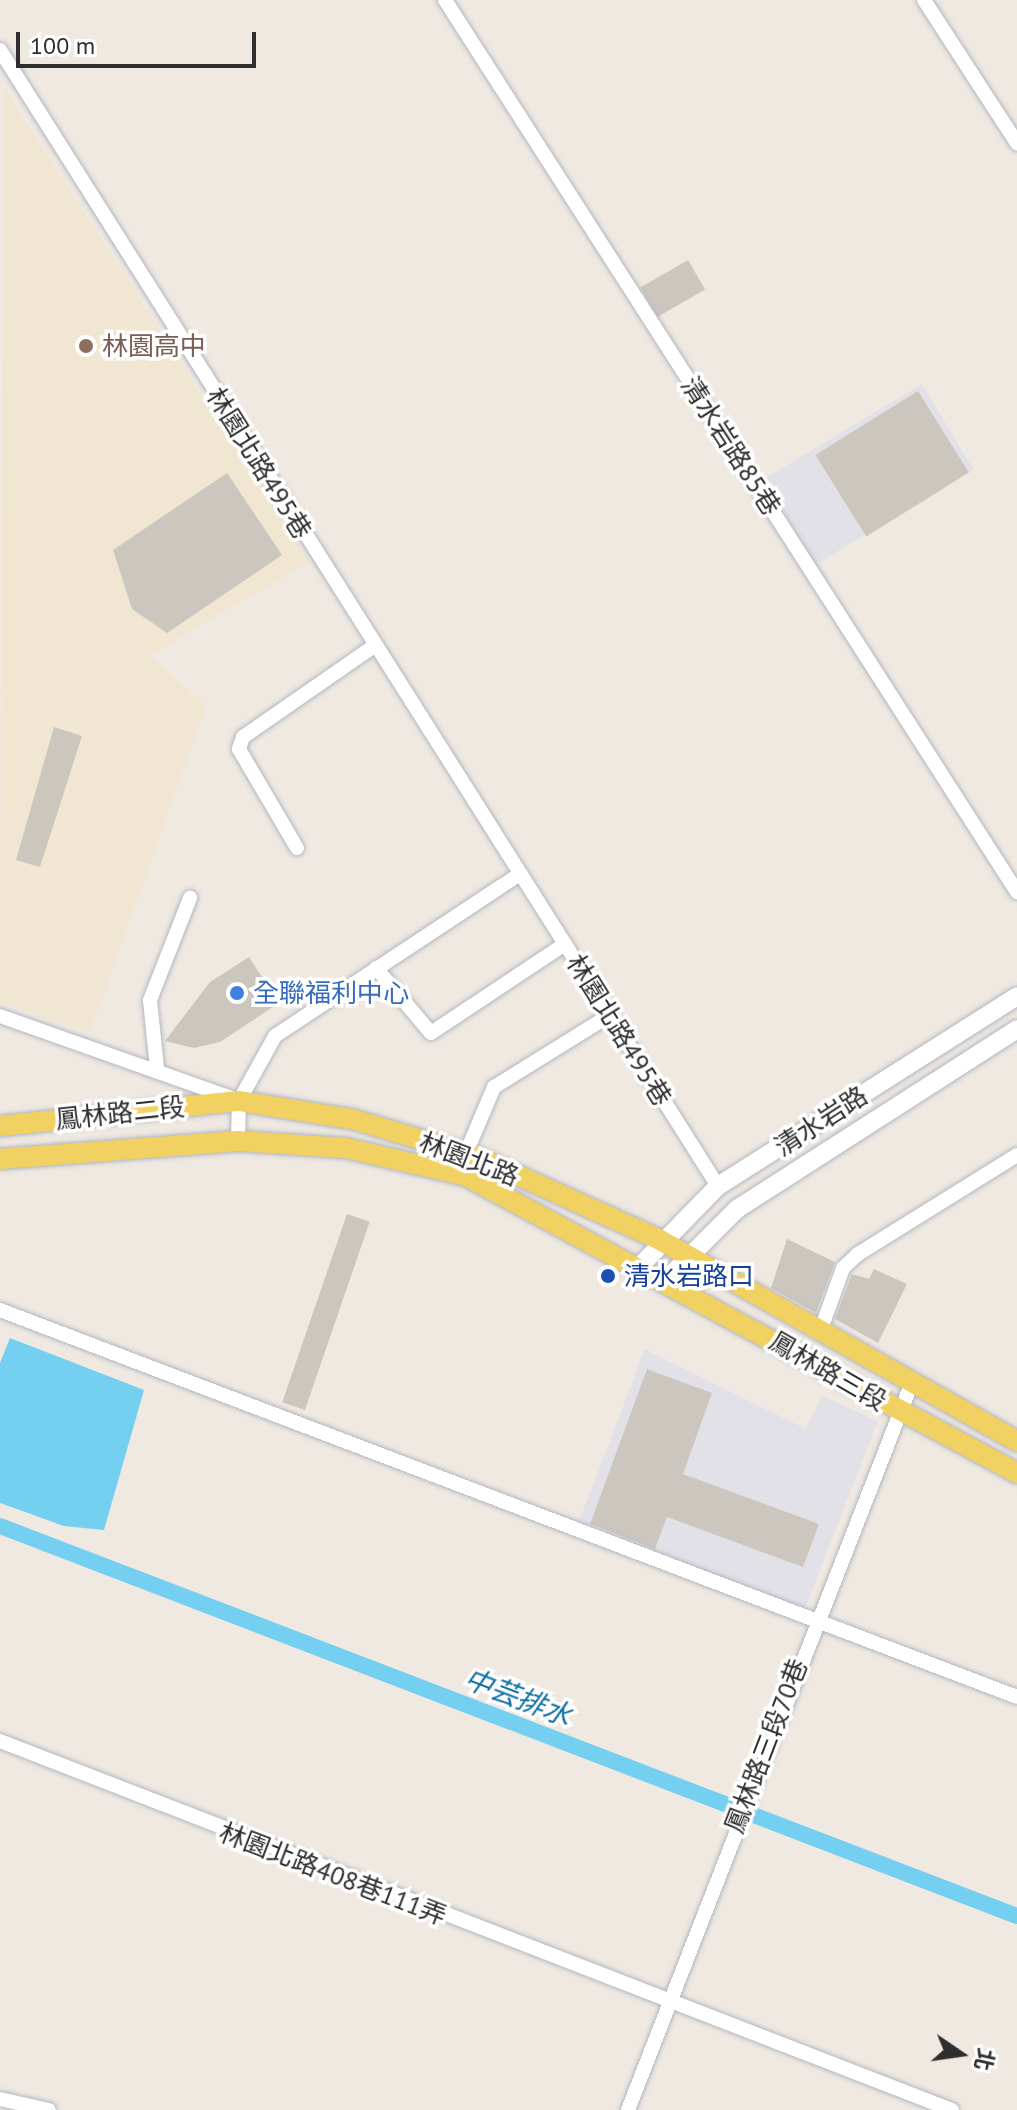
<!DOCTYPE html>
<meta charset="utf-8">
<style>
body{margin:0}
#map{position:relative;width:1017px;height:2110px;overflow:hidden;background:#efe9e1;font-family:"PT Sans","Noto Sans TC",sans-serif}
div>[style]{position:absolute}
.industrial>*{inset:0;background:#e3e1e8;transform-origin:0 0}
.education>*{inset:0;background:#f0e6d1}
.water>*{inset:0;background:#75cff0}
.canal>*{height:16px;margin:-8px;padding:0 8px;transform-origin:8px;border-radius:8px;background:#75cff0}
.building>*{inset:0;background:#cbc7bf;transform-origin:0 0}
.roads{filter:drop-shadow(0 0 2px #b4b7c1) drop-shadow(0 0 2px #b4b7c1)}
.street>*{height:14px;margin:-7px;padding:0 7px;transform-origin:7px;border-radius:7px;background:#fff}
.secondary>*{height:18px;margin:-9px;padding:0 9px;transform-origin:9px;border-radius:9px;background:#fff}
.primary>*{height:20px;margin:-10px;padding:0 10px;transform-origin:10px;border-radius:10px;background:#f2d163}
.dots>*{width:22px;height:22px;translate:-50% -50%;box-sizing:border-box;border:4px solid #fff;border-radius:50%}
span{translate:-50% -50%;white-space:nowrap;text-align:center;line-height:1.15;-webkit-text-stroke:7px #fff;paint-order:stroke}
.education-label{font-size:26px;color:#785e54}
.left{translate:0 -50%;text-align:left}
.street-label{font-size:26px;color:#2e2e2e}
.shop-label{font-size:26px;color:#366cbe}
.transit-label{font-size:26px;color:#164399}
.water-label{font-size:28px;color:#0d6fa3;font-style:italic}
.north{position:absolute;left:921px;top:2014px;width:80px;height:80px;-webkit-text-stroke:6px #fff;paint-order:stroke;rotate:103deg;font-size:22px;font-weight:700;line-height:32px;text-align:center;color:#2e2e2e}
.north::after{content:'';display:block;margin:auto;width:28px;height:36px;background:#2e2e2e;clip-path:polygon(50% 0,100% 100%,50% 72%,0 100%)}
.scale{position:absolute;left:16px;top:32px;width:240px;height:36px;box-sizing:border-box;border:4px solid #2e2e2e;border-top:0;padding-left:10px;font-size:24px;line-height:28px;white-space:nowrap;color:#2e2e2e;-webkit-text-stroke:6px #fff;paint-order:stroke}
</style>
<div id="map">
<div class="industrial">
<div style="left:922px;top:384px;width:100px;height:184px;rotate:59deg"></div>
<div style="clip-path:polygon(645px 1349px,806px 1429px,822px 1396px,878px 1421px,804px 1611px,578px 1524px)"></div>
</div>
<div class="education">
<div style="clip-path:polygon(4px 88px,309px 562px,150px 655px,206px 706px,90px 1032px,0 1002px)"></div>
</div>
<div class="water">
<div style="clip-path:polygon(10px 1338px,144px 1390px,104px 1530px,64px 1526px,0 1503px,0 1363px)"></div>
</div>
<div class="canal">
<div style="left:0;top:1526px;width:1089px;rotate:20.98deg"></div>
</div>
<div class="building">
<div style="left:688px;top:260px;width:34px;height:55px;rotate:60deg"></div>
<div style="left:918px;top:391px;width:96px;height:121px;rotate:58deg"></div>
<div style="clip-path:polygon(227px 473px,282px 555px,167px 633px,132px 609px,113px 550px)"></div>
<div style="clip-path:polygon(54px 727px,82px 736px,40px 867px,16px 860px)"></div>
<div style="clip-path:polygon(249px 957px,279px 1003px,220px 1042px,194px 1048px,165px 1041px,210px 982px)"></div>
<div style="left:347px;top:1214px;width:24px;height:199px;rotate:19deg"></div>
<div style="clip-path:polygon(787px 1239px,835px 1262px,816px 1313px,771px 1288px)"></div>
<div style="clip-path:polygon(874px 1269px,907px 1284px,878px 1343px,835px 1319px,852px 1274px,869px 1279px)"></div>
<div style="clip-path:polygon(647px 1369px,712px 1393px,683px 1474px,819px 1524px,803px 1567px,667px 1517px,655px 1549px,590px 1524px)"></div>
</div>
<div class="roads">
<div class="street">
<div style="left:445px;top:0;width:1060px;rotate:57.33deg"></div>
<div style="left:924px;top:0;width:171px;rotate:57deg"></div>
<div style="left:0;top:50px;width:1344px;rotate:57.71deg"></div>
<div style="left:297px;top:848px;width:115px;rotate:-120.4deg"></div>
<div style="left:239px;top:749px;width:13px;rotate:-72deg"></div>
<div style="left:243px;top:737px;width:160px;rotate:-34.8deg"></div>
<div style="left:376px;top:968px;width:85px;rotate:49.8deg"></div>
<div style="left:431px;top:1033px;width:161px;rotate:-33.6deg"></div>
<div style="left:0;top:1016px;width:249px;rotate:19.5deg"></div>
<div style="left:157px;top:1068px;width:68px;rotate:-95.9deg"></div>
<div style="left:150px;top:1000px;width:110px;rotate:-68.6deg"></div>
<div style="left:238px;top:1141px;width:40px;rotate:-88.6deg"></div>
<div style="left:239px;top:1101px;width:74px;rotate:-61deg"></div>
<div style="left:275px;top:1036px;width:294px;rotate:-33.5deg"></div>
<div style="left:466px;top:1153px;width:72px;rotate:-67deg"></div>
<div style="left:494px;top:1087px;width:137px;rotate:-31.8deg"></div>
<div style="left:0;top:1310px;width:1088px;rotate:20.83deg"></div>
<div style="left:820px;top:1332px;width:68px;rotate:-70.2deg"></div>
<div style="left:843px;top:1268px;width:21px;rotate:-43deg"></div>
<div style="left:858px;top:1254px;width:187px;rotate:-31.9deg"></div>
<div style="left:0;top:1741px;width:1021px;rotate:21.19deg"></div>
<div style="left:0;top:2099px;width:50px;rotate:12.7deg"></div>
<div style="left:628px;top:2110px;width:778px;rotate:-68.68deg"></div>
</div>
<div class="secondary">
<div style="left:641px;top:1265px;width:110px;rotate:-45.7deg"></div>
<div style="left:718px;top:1186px;width:354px;rotate:-32.4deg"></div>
<div style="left:667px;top:1279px;width:99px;rotate:-45deg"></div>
<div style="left:737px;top:1209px;width:333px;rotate:-32.7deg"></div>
</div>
<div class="primary">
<div style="left:0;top:1126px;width:240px;rotate:-6deg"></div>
<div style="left:239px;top:1101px;width:114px;rotate:9.1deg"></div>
<div style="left:352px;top:1119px;width:126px;rotate:16.6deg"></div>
<div style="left:473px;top:1155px;width:205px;rotate:24.4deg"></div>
<div style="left:660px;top:1240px;width:410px;rotate:29.4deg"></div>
<div style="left:0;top:1159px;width:239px;rotate:-4.3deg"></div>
<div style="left:238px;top:1141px;width:108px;rotate:3.7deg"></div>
<div style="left:346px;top:1148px;width:123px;rotate:13.1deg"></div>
<div style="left:466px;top:1176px;width:626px;rotate:28.33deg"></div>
</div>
</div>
<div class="dots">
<div style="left:86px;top:346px;background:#8d6e63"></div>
<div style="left:237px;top:993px;background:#3f7fe0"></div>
<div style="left:608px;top:1276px;background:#1a4fb4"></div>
</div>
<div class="education-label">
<span class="left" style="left:102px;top:346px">林園高中</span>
</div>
<div class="street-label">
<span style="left:731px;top:446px;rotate:57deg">清水岩路85巷</span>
<span style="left:259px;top:463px;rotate:58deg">林園北路495巷</span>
<span style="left:619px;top:1030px;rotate:58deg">林園北路495巷</span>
<span style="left:120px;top:1113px;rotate:-6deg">鳳林路二段</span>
<span style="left:821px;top:1121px;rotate:-33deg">清水岩路</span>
<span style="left:469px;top:1159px;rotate:21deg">林園北路</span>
<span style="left:828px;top:1371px;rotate:30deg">鳳林路三段</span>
<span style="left:766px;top:1746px;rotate:-69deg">鳳林路三段70巷</span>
<span style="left:333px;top:1874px;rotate:21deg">林園北路408巷111弄</span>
</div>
<div class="shop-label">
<span class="left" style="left:253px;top:993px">全聯福利中心</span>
</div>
<div class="transit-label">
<span class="left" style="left:624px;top:1276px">清水岩路口</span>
</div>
<div class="water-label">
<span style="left:518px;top:1697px;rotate:21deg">中芸排水</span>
</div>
<div class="north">北</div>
<div class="scale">100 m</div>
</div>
